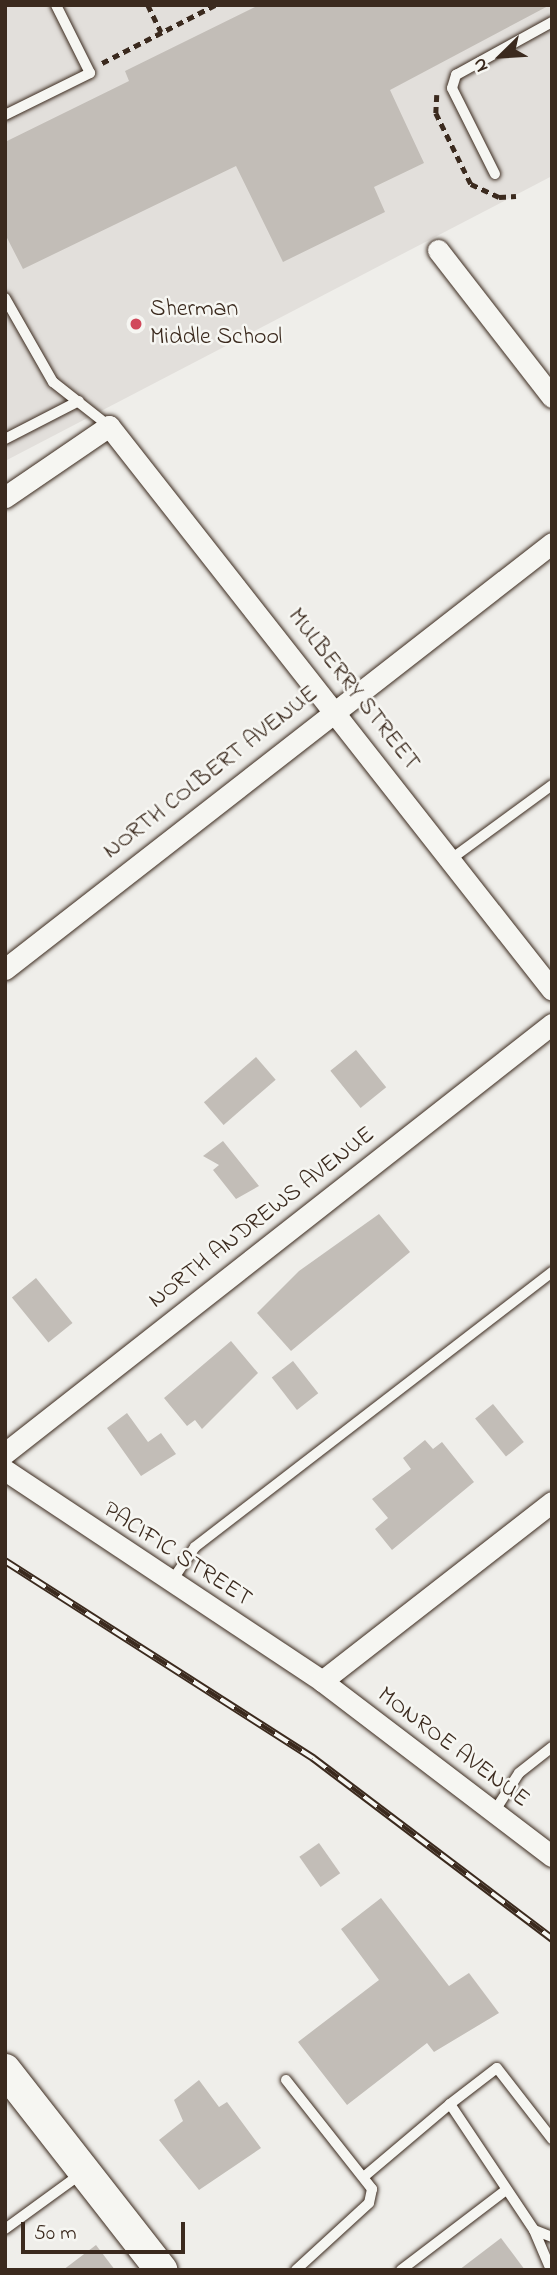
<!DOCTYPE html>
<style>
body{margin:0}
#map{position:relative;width:557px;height:2275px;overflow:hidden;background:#efeeea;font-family:"Indie Flower",sans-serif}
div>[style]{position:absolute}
.built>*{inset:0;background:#e2dfdb}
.building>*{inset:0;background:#c2bdb7;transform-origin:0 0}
.path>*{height:4.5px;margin-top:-2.25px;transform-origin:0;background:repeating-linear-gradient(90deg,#3b2a1e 0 7px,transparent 0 12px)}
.roads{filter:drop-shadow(0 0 2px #3b2a1e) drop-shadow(0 0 2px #3b2a1e)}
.lane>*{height:10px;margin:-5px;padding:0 5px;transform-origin:5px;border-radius:5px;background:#f6f6f2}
.street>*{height:21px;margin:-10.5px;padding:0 10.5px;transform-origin:10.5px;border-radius:10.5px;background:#f6f6f2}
.secondary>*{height:32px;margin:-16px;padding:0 16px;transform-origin:16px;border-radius:16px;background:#f6f6f2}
.rail>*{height:8px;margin-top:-4px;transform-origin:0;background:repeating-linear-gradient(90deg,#f6f6f2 0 16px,#3b2a1e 0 32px);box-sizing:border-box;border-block:2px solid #3b2a1e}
.dots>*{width:19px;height:19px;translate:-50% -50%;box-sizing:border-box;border:4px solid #f6f6f2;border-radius:50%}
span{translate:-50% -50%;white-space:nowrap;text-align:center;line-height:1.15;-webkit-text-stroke:5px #f6f6f2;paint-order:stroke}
.poi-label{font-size:24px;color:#3b2a1e}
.left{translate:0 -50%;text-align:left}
.street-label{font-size:24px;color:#3b2a1e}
.frame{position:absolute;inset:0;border:7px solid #3b2a1e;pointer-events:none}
.north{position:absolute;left:466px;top:21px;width:70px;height:70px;-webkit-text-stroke:5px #f6f6f2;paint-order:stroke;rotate:246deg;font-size:19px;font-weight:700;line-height:28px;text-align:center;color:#3b2a1e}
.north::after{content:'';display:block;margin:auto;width:24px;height:32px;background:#3b2a1e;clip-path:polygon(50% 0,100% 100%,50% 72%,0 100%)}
.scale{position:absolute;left:21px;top:2222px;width:164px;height:32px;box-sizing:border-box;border:4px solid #3b2a1e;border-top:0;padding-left:9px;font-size:21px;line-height:24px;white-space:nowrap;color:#3b2a1e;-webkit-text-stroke:5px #f6f6f2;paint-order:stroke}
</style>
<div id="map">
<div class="built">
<div style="clip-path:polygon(5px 5px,552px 5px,552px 176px,5px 461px)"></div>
</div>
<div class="building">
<div style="clip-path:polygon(259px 5px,550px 5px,390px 90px,424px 163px,374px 187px,385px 212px,283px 262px,236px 166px,23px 269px,5px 234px,5px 142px,129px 81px,125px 71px)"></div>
<div style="left:356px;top:1050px;width:48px;height:33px;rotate:51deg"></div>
<div style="left:256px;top:1057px;width:30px;height:69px;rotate:49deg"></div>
<div style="clip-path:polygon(223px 1141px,259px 1186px,236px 1199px,213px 1170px,219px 1165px,203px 1156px)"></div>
<div style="clip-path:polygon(379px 1214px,410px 1252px,291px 1351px,257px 1313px,299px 1271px)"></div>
<div style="left:36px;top:1278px;width:58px;height:31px;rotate:51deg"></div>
<div style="clip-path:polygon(231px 1341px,258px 1373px,202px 1429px,195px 1420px,187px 1426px,164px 1398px)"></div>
<div style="left:293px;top:1361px;width:41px;height:27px;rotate:52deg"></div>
<div style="left:493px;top:1404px;width:49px;height:23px;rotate:51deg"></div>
<div style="clip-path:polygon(127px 1413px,148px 1442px,161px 1433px,176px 1454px,141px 1476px,107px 1428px)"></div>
<div style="clip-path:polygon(425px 1440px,433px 1449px,442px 1442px,474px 1482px,392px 1550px,375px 1529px,388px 1518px,372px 1499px,411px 1469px,403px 1458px)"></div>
<div style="left:319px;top:1843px;width:37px;height:24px;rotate:55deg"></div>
<div style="clip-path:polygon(381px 1898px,449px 1986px,469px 1973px,499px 2013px,434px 2052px,427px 2043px,347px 2105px,298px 2042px,379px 1980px,341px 1929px)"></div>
<div style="clip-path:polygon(199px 2080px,219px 2107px,227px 2102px,261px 2148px,199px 2190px,159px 2140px,183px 2121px,174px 2100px)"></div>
<div style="clip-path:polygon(501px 2238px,525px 2270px,459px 2270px)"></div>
<div style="clip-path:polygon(96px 2245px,115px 2270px,63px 2270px)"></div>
</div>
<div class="path">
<div style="left:148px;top:5px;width:30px;rotate:64deg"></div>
<div style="left:102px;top:63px;width:127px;rotate:-27.2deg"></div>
<div style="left:437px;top:95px;width:18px;rotate:93deg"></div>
<div style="left:436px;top:113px;width:79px;rotate:63.8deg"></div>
<div style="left:471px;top:184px;width:31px;rotate:25deg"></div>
<div style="left:499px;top:197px;width:17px;rotate:-3deg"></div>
</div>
<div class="roads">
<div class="lane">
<div style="left:5px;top:115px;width:95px;rotate:-26.3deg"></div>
<div style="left:90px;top:73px;width:76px;rotate:-116.6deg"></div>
<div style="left:495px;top:174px;width:96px;rotate:-116.6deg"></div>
<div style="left:452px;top:88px;width:14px;rotate:-73deg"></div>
<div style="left:456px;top:75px;width:110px;rotate:-28.9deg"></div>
<div style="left:5px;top:298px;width:97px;rotate:60.3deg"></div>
<div style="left:53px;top:382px;width:71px;rotate:38.2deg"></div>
<div style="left:5px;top:439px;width:83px;rotate:-27.2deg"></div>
<div style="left:451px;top:859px;width:125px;rotate:-36.2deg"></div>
<div style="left:171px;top:1582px;width:42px;rotate:-55.6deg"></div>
<div style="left:195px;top:1547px;width:451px;rotate:-37.6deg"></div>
<div style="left:494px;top:1812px;width:46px;rotate:-57.3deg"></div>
<div style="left:519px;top:1773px;width:42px;rotate:-38.2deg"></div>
<div style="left:286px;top:2080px;width:139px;rotate:51.7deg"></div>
<div style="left:372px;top:2189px;width:14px;rotate:102deg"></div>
<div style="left:369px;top:2203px;width:99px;rotate:137.5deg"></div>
<div style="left:450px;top:2104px;width:59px;rotate:-37.5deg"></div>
<div style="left:497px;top:2068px;width:90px;rotate:52.2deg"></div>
<div style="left:366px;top:2175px;width:110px;rotate:-40.2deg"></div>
<div style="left:450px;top:2104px;width:151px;rotate:56.3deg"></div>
<div style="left:534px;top:2230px;width:43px;rotate:67deg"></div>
<div style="left:5px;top:2229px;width:95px;rotate:-36deg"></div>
<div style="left:534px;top:2230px;width:19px;rotate:21deg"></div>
<div style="left:401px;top:2270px;width:132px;rotate:-37.3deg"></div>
</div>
<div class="street">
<div style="left:438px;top:250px;width:186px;rotate:52.2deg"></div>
<div style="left:5px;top:497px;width:126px;rotate:-34.3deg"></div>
<div style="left:109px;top:426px;width:717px;rotate:51.85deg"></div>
<div style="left:5px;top:969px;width:693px;rotate:-37.91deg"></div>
<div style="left:5px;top:1453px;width:695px;rotate:-38.11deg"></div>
<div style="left:5px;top:1470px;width:381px;rotate:33.6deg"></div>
<div style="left:322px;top:1681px;width:289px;rotate:37.3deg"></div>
<div style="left:322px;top:1681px;width:291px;rotate:-37.9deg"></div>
</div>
<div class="secondary">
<div style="left:5px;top:2070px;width:254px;rotate:52deg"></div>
</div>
</div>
<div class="rail">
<div style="left:5px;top:1561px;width:366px;rotate:32.6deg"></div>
<div style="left:313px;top:1758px;width:300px;rotate:37.1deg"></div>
</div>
<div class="dots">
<div style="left:136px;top:324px;background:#d1495b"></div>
</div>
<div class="poi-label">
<span class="left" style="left:150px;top:324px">Sherman<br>Middle School</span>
</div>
<div class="street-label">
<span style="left:353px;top:690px;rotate:52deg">MULBERRY STREET</span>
<span style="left:211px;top:773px;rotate:-38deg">NORTH COLBERT AVENUE</span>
<span style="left:262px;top:1218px;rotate:-38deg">NORTH ANDREWS AVENUE</span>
<span style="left:177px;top:1555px;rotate:33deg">PACIFIC STREET</span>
<span style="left:453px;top:1748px;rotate:37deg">MONROE AVENUE</span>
</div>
<div class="frame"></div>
<div class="north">N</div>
<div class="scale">50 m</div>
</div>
